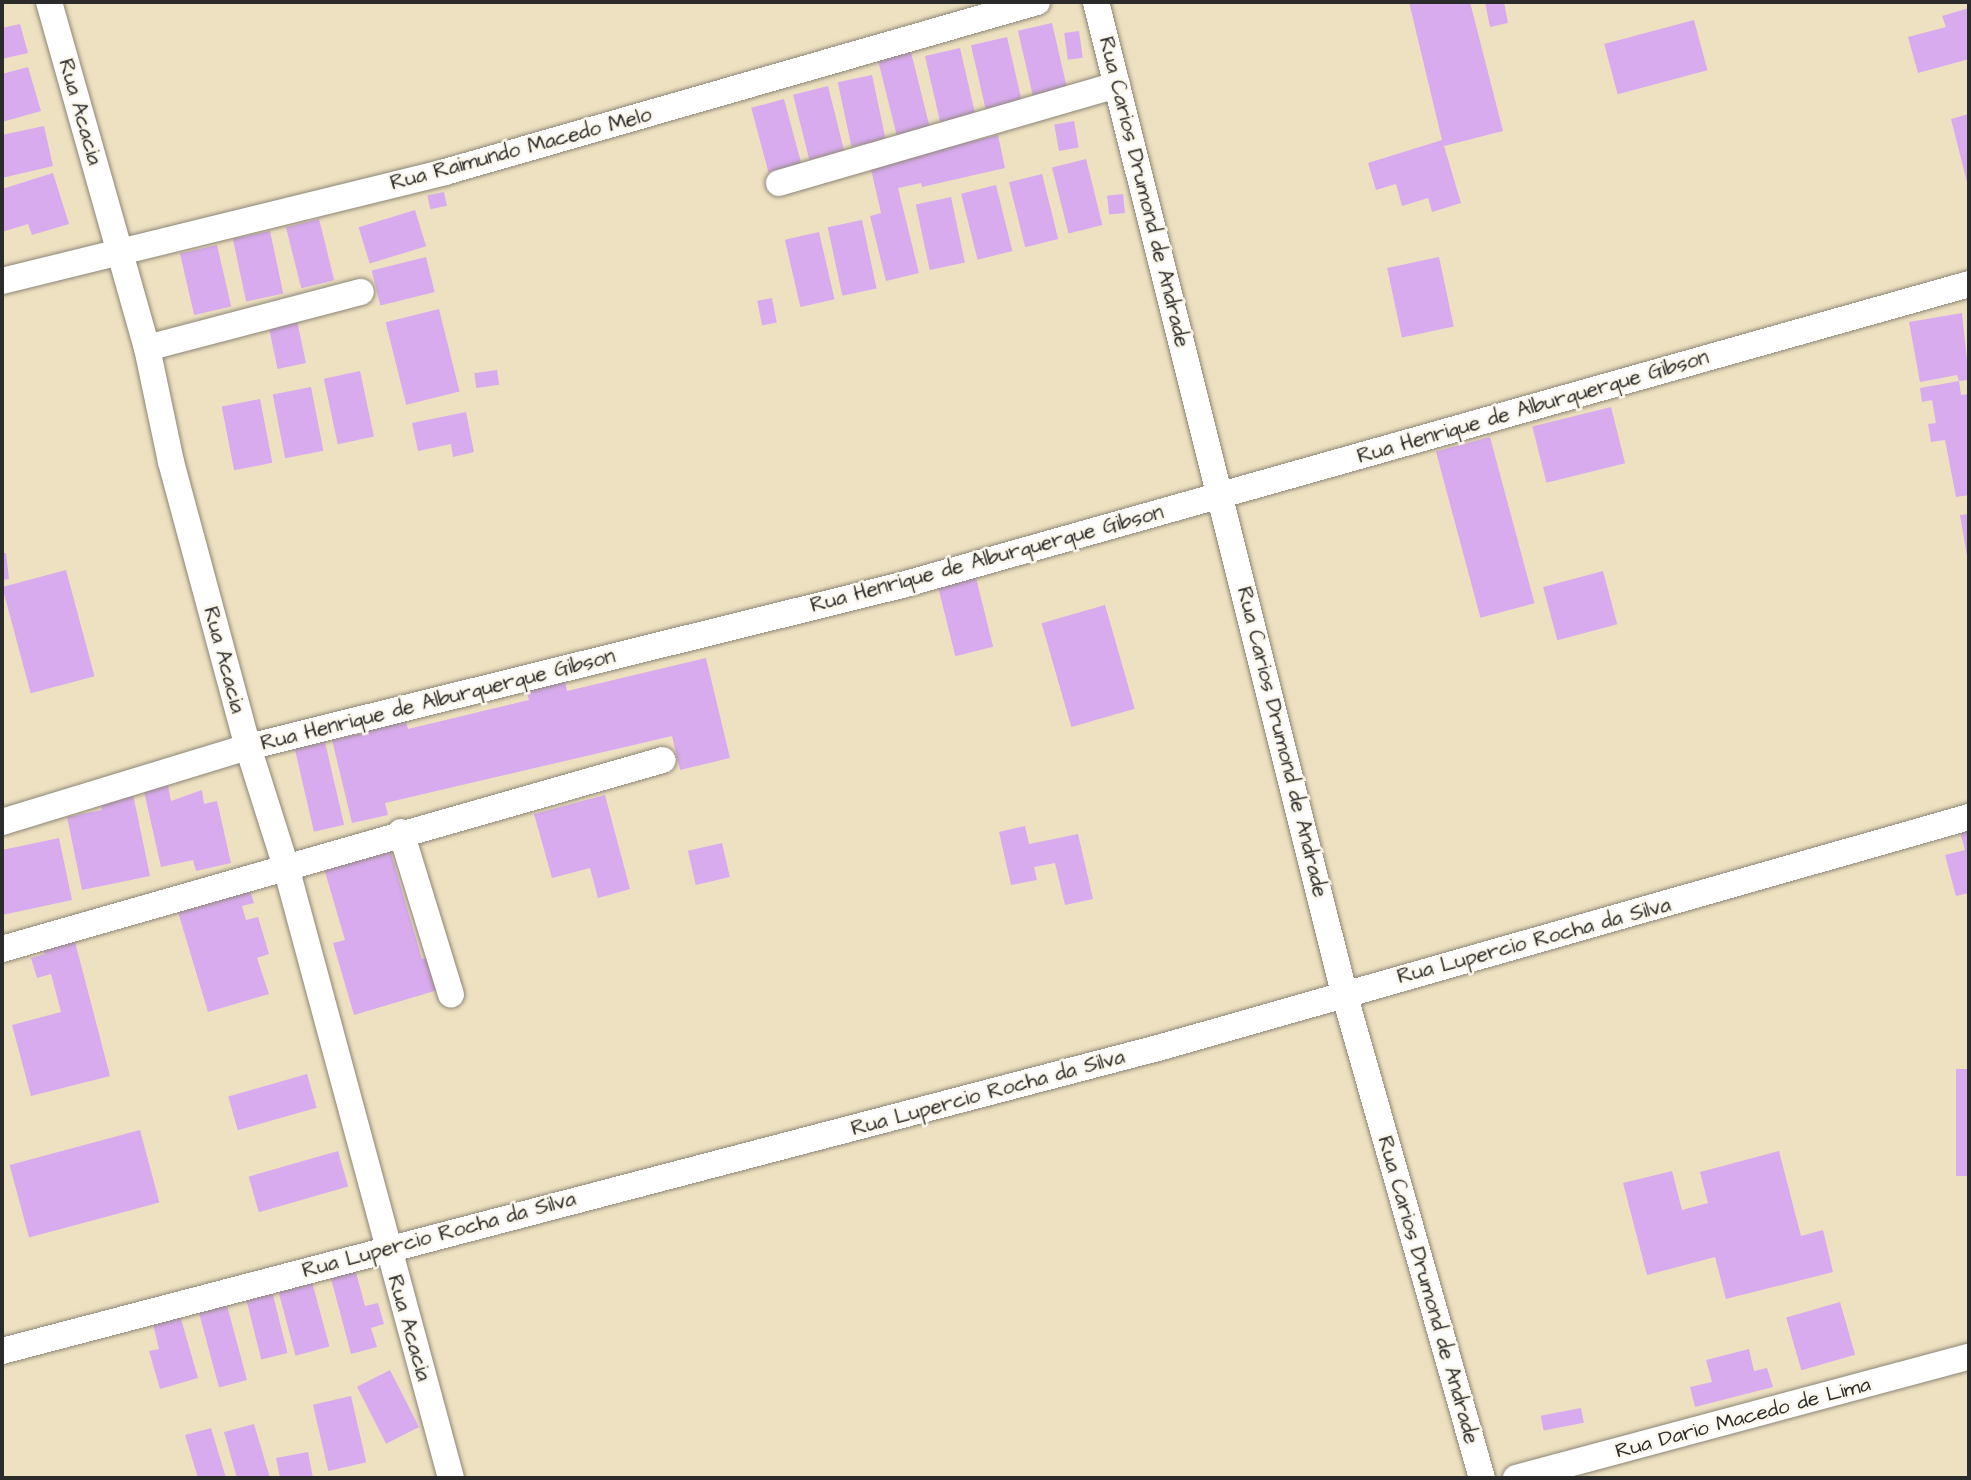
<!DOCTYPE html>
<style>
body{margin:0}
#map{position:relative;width:1971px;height:1480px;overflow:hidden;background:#eee1c1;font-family:"Architects Daughter",sans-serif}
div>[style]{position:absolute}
.building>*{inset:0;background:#d8abee;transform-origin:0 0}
.roads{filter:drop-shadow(0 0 2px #8c8676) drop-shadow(0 0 2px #8c8676)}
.street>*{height:26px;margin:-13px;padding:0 13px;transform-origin:13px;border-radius:13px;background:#fff}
span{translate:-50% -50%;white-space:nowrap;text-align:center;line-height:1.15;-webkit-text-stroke:5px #fbf7ec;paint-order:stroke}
.street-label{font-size:21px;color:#2b2b2b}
.frame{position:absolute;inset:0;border:4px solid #2b2b2b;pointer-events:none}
</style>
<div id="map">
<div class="building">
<div style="clip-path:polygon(1409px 2px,1470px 2px,1503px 131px,1444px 146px,1461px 203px,1432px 212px,1428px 198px,1402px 206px,1396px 184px,1376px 190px,1368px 163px,1442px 140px)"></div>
<div style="clip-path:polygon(1485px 2px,1504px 2px,1508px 23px,1490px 27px)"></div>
<div style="clip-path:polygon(1969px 8px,1969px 59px,1918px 73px,1908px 37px,1946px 27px,1942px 16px)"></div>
<div style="left:1694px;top:20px;width:52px;height:93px;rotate:75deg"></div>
<div style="left:1052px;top:23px;width:68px;height:35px;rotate:77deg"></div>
<div style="clip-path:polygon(20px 24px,28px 53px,2px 59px,2px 28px)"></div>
<div style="left:1079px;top:31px;width:27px;height:15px;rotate:82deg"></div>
<div style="left:1007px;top:37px;width:67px;height:37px;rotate:77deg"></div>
<div style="left:960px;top:48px;width:68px;height:36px;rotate:77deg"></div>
<div style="left:911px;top:52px;width:78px;height:34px;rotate:76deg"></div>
<div style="clip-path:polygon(28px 67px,41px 111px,2px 122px,2px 74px)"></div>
<div style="left:872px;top:75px;width:66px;height:35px;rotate:78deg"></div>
<div style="left:828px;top:86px;width:67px;height:36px;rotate:76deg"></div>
<div style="left:784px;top:99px;width:67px;height:34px;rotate:75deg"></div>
<div style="clip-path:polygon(1969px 114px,1969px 186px,1968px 186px,1951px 119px)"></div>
<div style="left:1074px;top:121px;width:27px;height:20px;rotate:80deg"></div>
<div style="clip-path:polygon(44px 126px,53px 166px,2px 178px,2px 135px)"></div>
<div style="clip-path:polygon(998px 135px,1005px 168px,922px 187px,921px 183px,898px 188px,919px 273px,886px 281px,870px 216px,881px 213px,870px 165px)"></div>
<div style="left:1086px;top:159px;width:68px;height:35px;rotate:76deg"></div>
<div style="clip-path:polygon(53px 173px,69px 224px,32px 235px,28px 224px,2px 232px,2px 189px)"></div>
<div style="left:1042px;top:174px;width:67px;height:34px;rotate:76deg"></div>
<div style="left:996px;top:185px;width:68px;height:36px;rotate:76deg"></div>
<div style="left:444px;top:192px;width:14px;height:17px;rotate:78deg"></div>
<div style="left:1123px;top:194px;width:19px;height:16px;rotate:84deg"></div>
<div style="left:951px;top:197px;width:67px;height:36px;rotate:78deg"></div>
<div style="left:415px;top:210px;width:38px;height:59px;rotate:73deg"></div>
<div style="left:319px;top:219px;width:63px;height:34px;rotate:76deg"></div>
<div style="left:862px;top:220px;width:70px;height:35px;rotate:78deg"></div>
<div style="left:270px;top:231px;width:64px;height:38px;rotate:78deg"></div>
<div style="left:819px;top:232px;width:69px;height:35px;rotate:77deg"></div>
<div style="left:217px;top:245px;width:63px;height:38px;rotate:77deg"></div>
<div style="left:426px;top:257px;width:36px;height:56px;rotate:76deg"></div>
<div style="left:1439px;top:257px;width:71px;height:53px;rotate:78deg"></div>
<div style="left:772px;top:298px;width:25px;height:15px;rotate:79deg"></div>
<div style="left:439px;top:309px;width:85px;height:55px;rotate:76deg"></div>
<div style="clip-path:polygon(1962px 313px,1969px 380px,1959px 381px,1957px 375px,1920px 382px,1909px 322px)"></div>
<div style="left:296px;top:316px;width:48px;height:29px;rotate:78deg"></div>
<div style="left:497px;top:370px;width:15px;height:23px;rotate:82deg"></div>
<div style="left:360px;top:371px;width:67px;height:37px;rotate:78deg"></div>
<div style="clip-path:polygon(1959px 381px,1961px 395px,1969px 394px,1969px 495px,1956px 497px,1945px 440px,1931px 442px,1928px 424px,1936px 423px,1932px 400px,1922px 402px,1920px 388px)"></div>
<div style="left:311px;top:387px;width:65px;height:39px;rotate:79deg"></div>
<div style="left:260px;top:399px;width:65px;height:39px;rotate:79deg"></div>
<div style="left:1611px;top:407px;width:58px;height:81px;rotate:76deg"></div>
<div style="clip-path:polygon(466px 412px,474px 452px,453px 457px,451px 444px,418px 451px,412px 423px)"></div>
<div style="left:1490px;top:437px;width:172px;height:56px;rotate:75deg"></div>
<div style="clip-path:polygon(1969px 514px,1969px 562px,1968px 562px,1960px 515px)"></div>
<div style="clip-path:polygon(2px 553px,6px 553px,9px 579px,2px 580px)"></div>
<div style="left:66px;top:570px;width:110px;height:66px;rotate:75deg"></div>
<div style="left:1603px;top:571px;width:55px;height:62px;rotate:75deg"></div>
<div style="left:975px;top:574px;width:75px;height:39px;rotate:76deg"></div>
<div style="left:1105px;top:605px;width:108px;height:66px;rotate:74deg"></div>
<div style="clip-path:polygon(706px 658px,730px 758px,680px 770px,672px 736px,385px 803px,388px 815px,352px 823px,332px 740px,368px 732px,366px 724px,404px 715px,408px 729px,529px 700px,525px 687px,564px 677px,567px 691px)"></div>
<div style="left:325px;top:742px;width:85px;height:31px;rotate:77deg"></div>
<div style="clip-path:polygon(167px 781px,171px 801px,202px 790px,204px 804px,217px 801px,231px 863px,196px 871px,193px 860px,161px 867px,143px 787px)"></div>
<div style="clip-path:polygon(133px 794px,150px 876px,82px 890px,67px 817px,102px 810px,100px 801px)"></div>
<div style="clip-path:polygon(605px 795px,630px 889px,598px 898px,590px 868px,552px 878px,534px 814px)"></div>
<div style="clip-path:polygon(1969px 822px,1969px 893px,1956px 896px,1945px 855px,1965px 850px,1958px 825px)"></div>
<div style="clip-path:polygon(1025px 826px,1029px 844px,1078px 834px,1093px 899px,1065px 905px,1055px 863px,1034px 867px,1037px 880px,1011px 885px,999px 832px)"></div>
<div style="clip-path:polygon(59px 838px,72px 900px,2px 915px,2px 850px)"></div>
<div style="left:722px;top:843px;width:35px;height:35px;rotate:77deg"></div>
<div style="clip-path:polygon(389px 846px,422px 959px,432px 956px,441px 989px,354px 1015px,333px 943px,345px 940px,323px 865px)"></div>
<div style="clip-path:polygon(247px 881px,254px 903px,242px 906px,246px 920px,258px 917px,269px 954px,257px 958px,269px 994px,208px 1012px,175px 902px)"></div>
<div style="clip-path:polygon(73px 934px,110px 1076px,31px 1096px,12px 1025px,61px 1012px,51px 974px,37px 978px,31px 958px,45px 954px,41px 943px)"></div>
<div style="left:1956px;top:1069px;width:13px;height:107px"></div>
<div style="left:307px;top:1074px;width:35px;height:82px;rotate:74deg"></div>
<div style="left:140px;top:1130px;width:75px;height:135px;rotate:75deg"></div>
<div style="left:338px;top:1151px;width:37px;height:93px;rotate:74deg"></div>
<div style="clip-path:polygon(1779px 1151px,1801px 1236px,1823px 1230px,1833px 1272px,1726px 1299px,1715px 1257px,1647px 1275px,1623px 1183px,1672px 1171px,1682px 1210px,1708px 1203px,1700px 1172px)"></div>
<div style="clip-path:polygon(354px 1265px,365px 1306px,378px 1303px,384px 1324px,371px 1328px,377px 1347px,351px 1354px,329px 1271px)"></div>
<div style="left:311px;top:1278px;width:71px;height:35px;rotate:75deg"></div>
<div style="left:271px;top:1287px;width:68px;height:27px;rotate:76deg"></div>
<div style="left:225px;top:1298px;width:85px;height:29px;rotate:75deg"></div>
<div style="left:1840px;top:1302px;width:55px;height:56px;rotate:74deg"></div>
<div style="clip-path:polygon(179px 1312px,198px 1378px,160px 1389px,149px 1351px,159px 1349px,152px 1320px)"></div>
<div style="clip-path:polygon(1749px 1349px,1754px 1371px,1767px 1368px,1773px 1387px,1695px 1407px,1690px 1387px,1712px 1382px,1706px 1360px)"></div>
<div style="left:390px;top:1370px;width:64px;height:37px;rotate:63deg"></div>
<div style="left:351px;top:1396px;width:68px;height:39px;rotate:77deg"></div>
<div style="left:1581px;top:1408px;width:15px;height:41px;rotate:79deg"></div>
<div style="clip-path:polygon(254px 1424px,270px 1478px,237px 1478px,224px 1432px)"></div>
<div style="clip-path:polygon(211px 1428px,226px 1478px,198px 1478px,185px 1435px)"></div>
<div style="clip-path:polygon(308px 1452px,313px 1478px,280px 1478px,276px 1458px)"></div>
</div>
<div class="roads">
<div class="street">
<div style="left:49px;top:2px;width:360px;rotate:74.2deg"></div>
<div style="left:147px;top:348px;width:116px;rotate:78.1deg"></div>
<div style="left:171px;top:462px;width:295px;rotate:74.9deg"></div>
<div style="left:248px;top:747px;width:126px;rotate:72.4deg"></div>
<div style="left:286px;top:867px;width:633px;rotate:74.89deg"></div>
<div style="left:1096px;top:2px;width:1022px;rotate:75.95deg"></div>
<div style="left:1344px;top:993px;width:504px;rotate:74.12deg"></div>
<div style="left:779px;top:183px;width:352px;rotate:-16.2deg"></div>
<div style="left:2px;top:281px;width:456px;rotate:-13.8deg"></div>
<div style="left:445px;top:172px;width:616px;rotate:-16.02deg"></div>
<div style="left:147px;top:348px;width:221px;rotate:-14.7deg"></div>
<div style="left:2px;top:822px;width:257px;rotate:-17deg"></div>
<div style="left:248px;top:747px;width:674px;rotate:-13.91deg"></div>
<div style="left:902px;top:585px;width:1109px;rotate:-15.75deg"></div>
<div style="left:401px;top:832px;width:170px;rotate:72.9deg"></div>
<div style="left:2px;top:949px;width:687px;rotate:-15.96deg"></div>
<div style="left:2px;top:1351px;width:1195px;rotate:-14.69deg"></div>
<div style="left:1158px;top:1048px;width:843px;rotate:-15.9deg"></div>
<div style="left:1516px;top:1478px;width:469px;rotate:-15deg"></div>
</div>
</div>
<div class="street-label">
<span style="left:80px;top:112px;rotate:74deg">Rua Acacia</span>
<span style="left:521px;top:149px;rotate:-15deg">Rua Raimundo Macedo Melo</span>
<span style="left:1144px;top:192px;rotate:76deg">Rua Carios Drumond de Andrade</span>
<span style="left:1533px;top:407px;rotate:-16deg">Rua Henrique de Alburquerque Gibson</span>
<span style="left:987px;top:559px;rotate:-15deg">Rua Henrique de Alburquerque Gibson</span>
<span style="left:224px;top:660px;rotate:75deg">Rua Acacia</span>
<span style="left:438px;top:700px;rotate:-14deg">Rua Henrique de Alburquerque Gibson</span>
<span style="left:1282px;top:742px;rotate:76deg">Rua Carios Drumond de Andrade</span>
<span style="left:1534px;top:941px;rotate:-15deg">Rua Lupercio Rocha da Silva</span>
<span style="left:988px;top:1093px;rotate:-15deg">Rua Lupercio Rocha da Silva</span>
<span style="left:439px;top:1235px;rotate:-15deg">Rua Lupercio Rocha da Silva</span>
<span style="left:1428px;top:1290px;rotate:74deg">Rua Carios Drumond de Andrade</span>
<span style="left:409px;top:1328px;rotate:74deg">Rua Acacia</span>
<span style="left:1743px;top:1418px;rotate:-15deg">Rua Dario Macedo de Lima</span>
</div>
<div class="frame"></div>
</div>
